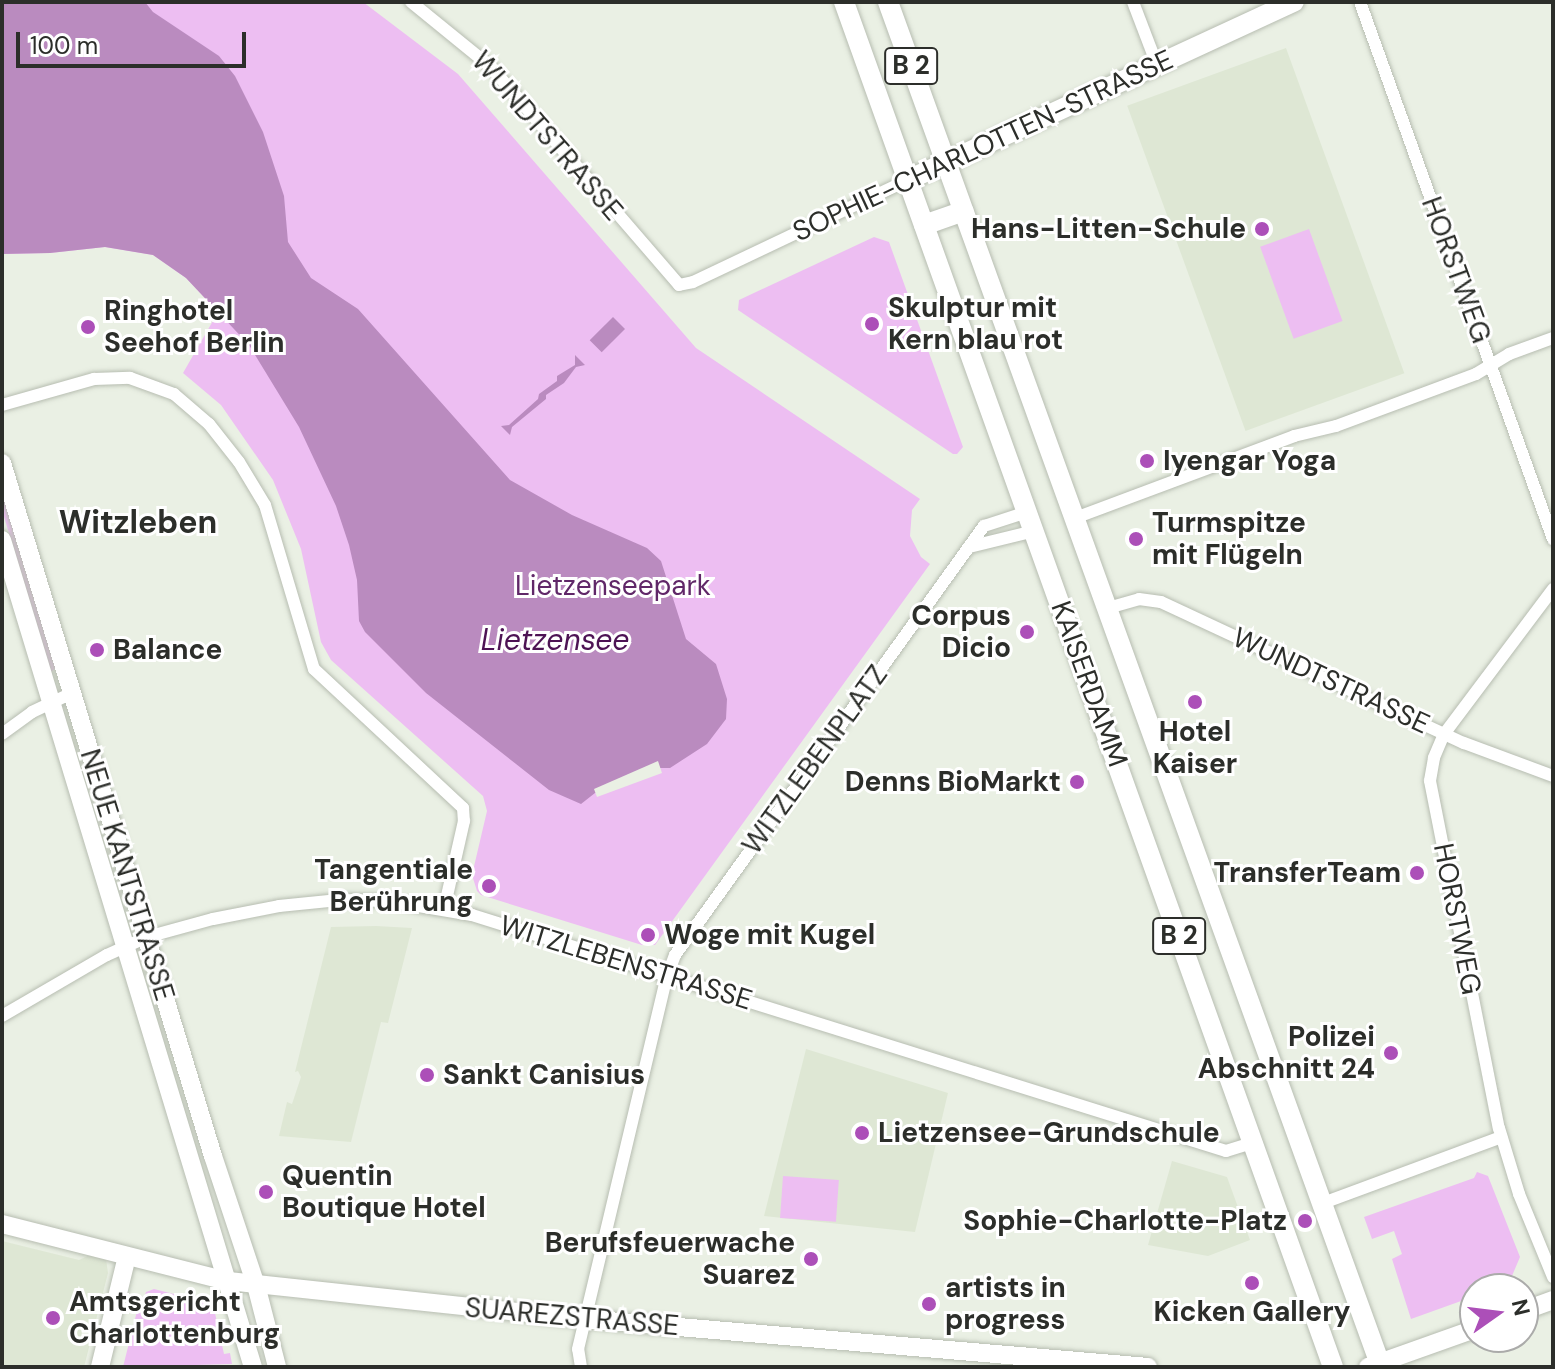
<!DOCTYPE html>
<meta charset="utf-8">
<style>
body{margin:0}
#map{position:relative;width:1555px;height:1369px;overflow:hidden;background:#eaf0e4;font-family:"DM Sans",sans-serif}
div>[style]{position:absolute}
.built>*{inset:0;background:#dee7d4;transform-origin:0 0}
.green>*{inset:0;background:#edbef2;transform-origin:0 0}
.water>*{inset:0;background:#ba8bbf;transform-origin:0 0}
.pier>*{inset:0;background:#eaf0e4}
.roads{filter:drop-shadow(0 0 2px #b7bdb1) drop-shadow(0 0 2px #b7bdb1)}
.street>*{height:12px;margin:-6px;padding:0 6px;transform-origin:6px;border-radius:6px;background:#fff}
.secondary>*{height:18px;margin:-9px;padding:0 9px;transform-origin:9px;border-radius:9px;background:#fff}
.primary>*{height:20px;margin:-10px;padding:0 10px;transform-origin:10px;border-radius:10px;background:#fff}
.dots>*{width:22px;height:22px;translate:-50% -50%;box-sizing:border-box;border:4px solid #fff;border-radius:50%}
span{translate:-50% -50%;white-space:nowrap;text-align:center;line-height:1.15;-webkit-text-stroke:6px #fff;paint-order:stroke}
.shield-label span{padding:2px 6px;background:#fff;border:2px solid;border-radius:6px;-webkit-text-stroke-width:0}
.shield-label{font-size:26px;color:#2c2e2a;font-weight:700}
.street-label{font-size:28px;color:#2c2e2a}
.poi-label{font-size:28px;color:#2c2e2a;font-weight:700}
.right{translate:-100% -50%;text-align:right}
.left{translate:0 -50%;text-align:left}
.park-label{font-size:28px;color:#602768}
.water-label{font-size:30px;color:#4d1354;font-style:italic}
.quarter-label{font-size:32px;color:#2c2e2a;font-weight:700}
.frame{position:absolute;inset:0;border:4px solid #2c2e2a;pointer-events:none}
.north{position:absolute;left:1459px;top:1273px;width:80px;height:80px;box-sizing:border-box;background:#fff;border:2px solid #ababaa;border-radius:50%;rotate:76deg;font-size:22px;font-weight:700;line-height:32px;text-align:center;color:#2c2e2a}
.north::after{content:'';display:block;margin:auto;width:28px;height:36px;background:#ac4fb8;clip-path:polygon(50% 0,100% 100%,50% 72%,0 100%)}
.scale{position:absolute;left:16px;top:32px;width:230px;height:36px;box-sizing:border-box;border:4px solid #2c2e2a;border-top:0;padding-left:10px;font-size:24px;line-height:28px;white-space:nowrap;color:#2c2e2a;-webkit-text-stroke:6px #fff;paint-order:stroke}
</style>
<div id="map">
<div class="built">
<div style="left:1286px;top:48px;width:346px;height:169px;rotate:70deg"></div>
<div style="clip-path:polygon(376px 926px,412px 928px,388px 1023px,381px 1022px,351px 1142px,279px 1136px,287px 1102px,292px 1104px,301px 1077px,298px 1071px,295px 1072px,331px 927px)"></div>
<div style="clip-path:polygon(806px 1049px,948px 1093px,915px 1232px,764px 1216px)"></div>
<div style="clip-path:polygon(1172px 1161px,1227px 1177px,1250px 1240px,1208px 1256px,1148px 1245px)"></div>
<div style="clip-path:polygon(2px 1241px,79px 1260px,94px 1253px,106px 1259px,108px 1273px,84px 1367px,2px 1367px)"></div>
</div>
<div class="green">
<div style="clip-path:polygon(2px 2px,363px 2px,458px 74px,696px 348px,920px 499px,912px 510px,910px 536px,921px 557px,930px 564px,655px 945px,642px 945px,481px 895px,477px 891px,472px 875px,487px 811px,483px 796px,331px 660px,321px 642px,301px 549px,273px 480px,221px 405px,183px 373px,218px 312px,186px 278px,153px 255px,105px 247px,50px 253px,2px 254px)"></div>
<div style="left:1309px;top:229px;width:98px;height:52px;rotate:70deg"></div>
<div style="clip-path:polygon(874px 237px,889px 242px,963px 447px,957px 454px,953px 454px,738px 310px,739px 300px)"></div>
<div style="clip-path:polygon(2px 488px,57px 667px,51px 672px,2px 510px)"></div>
<div style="clip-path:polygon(1477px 1172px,1488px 1176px,1520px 1257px,1509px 1283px,1493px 1289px,1475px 1289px,1475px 1296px,1411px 1319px,1392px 1259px,1402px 1254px,1394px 1231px,1372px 1239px,1364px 1217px,1474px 1178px)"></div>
<div style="left:783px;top:1176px;width:56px;height:42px;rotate:4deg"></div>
<div style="clip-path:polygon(154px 1289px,213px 1304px,224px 1354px,230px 1353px,232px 1364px,123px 1367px,137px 1311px,140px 1311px,146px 1292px)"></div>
</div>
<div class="water">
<div style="clip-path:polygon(2px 2px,145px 2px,153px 12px,219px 56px,235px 76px,263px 132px,284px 196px,288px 242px,311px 278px,358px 309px,510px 480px,572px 515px,647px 548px,661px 561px,686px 639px,716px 664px,727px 699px,726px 719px,707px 744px,670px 768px,659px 768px,595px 793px,581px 804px,549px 790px,426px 693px,365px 632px,359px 621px,357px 580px,349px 545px,336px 506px,299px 427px,249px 345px,186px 278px,153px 255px,105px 247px,50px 253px,2px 254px)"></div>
<div style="left:613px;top:317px;width:17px;height:33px;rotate:45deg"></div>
<div style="clip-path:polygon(575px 355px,585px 365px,576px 367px,564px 383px,546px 395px,546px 399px,512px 427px,510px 435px,501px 426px,509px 425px,538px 399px,539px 394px,557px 381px,557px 376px,575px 365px)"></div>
</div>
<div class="pier">
<div style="clip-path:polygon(658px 761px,662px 773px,597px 797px,594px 789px)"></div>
</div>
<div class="roads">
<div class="street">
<div style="left:411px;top:2px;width:103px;rotate:39.1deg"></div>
<div style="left:491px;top:67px;width:288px;rotate:49.2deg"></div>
<div style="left:679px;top:285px;width:14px;rotate:-12deg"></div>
<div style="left:693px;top:282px;width:238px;rotate:-25.4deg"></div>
<div style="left:1133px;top:2px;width:67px;rotate:69.1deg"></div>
<div style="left:1360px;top:2px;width:571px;rotate:70.23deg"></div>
<div style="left:2px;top:405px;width:96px;rotate:-15.8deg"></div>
<div style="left:94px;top:379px;width:36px;rotate:-2deg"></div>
<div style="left:130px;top:378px;width:47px;rotate:20deg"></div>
<div style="left:174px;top:394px;width:46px;rotate:40.6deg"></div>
<div style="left:209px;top:424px;width:48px;rotate:51.7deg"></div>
<div style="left:239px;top:462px;width:50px;rotate:58.8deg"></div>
<div style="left:265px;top:505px;width:171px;rotate:73.4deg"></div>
<div style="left:314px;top:669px;width:204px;rotate:43deg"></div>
<div style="left:463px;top:808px;width:13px;rotate:86deg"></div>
<div style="left:464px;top:821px;width:90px;rotate:102.8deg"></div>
<div style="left:1075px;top:518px;width:234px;rotate:-20.5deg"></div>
<div style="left:1294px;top:436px;width:43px;rotate:-13.4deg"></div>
<div style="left:1336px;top:426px;width:149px;rotate:-20.4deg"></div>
<div style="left:1476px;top:374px;width:39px;rotate:-31deg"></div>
<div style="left:1509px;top:354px;width:47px;rotate:-20deg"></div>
<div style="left:969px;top:547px;width:67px;rotate:-13.8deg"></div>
<div style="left:1553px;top:589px;width:181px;rotate:126.9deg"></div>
<div style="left:1444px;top:734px;width:26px;rotate:113deg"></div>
<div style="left:1434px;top:758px;width:23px;rotate:100deg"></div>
<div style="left:1430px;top:781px;width:354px;rotate:78.8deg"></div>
<div style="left:1499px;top:1128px;width:69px;rotate:73.1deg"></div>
<div style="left:1519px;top:1194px;width:90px;rotate:67.7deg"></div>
<div style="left:1108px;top:608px;width:32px;rotate:-16deg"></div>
<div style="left:1139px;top:599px;width:22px;rotate:8deg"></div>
<div style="left:1161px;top:602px;width:334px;rotate:25deg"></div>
<div style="left:1464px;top:743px;width:95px;rotate:20.3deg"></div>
<div style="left:2px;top:734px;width:37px;rotate:-36deg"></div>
<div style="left:32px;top:712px;width:44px;rotate:-25.4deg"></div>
<div style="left:2px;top:1016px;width:121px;rotate:-30.2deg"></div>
<div style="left:107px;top:955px;width:44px;rotate:-24.2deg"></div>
<div style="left:147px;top:937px;width:68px;rotate:-15.3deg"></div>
<div style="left:213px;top:919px;width:67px;rotate:-11.1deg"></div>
<div style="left:279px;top:906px;width:60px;rotate:-5.7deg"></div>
<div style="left:339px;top:900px;width:50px;rotate:1.1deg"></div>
<div style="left:389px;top:901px;width:84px;rotate:9.6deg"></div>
<div style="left:472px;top:915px;width:790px;rotate:17.38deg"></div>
<div style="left:1226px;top:1151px;width:27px;rotate:-17deg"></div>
<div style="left:1323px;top:1203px;width:190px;rotate:-20.3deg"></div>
<div style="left:581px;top:1367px;width:18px;rotate:-99deg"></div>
<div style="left:578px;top:1349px;width:383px;rotate:-76.6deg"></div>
<div style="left:667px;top:976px;width:22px;rotate:-69deg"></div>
<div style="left:675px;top:955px;width:529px;rotate:-54.24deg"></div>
<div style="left:984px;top:526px;width:45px;rotate:-18deg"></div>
</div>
<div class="secondary">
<div style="left:2px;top:463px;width:724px;rotate:73.07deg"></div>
<div style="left:213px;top:1156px;width:136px;rotate:71.6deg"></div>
<div style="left:256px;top:1285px;width:85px;rotate:75.6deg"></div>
<div style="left:2px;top:540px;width:864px;rotate:73.12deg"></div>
<div style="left:2px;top:1224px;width:233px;rotate:14.2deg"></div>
<div style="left:228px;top:1281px;width:359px;rotate:6.1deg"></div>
<div style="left:585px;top:1319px;width:565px;rotate:4.87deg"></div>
<div style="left:1523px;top:1311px;width:32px;rotate:-20deg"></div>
<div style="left:100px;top:1367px;width:114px;rotate:-76.3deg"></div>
<div style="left:1368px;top:1367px;width:114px;rotate:-19.6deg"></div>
</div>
<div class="primary">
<div style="left:844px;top:2px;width:1450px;rotate:70.29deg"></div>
<div style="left:888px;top:2px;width:1451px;rotate:70.14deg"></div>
<div style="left:908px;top:180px;width:425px;rotate:-24.8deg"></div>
<div style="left:924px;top:225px;width:42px;rotate:-19.3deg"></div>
</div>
</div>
<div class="dots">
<div style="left:1262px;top:229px;background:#ac4fb8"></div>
<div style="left:872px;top:324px;background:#ac4fb8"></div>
<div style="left:88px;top:327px;background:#ac4fb8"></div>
<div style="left:1147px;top:461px;background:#ac4fb8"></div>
<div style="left:1136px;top:539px;background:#ac4fb8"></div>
<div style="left:1027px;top:632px;background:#ac4fb8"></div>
<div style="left:97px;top:650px;background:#ac4fb8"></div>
<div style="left:1195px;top:702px;background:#ac4fb8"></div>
<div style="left:1077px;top:782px;background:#ac4fb8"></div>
<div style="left:1417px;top:873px;background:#ac4fb8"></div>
<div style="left:489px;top:886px;background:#ac4fb8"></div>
<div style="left:648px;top:935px;background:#ac4fb8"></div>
<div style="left:1391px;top:1053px;background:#ac4fb8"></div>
<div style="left:427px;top:1075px;background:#ac4fb8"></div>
<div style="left:862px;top:1133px;background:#ac4fb8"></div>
<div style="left:266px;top:1192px;background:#ac4fb8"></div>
<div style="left:1305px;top:1221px;background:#ac4fb8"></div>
<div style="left:811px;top:1259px;background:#ac4fb8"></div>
<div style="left:1252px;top:1283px;background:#ac4fb8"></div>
<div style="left:929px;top:1304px;background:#ac4fb8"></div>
<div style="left:53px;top:1318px;background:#ac4fb8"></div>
</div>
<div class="shield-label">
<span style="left:911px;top:66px">B 2</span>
<span style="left:1179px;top:936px">B 2</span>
</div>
<div class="street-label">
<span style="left:547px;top:136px;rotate:49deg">WUNDTSTRASSE</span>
<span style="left:983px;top:146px;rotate:-25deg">SOPHIE-CHARLOTTEN-STRASSE</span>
<span style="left:1456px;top:270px;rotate:70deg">HORSTWEG</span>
<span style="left:1331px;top:681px;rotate:25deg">WUNDTSTRASSE</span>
<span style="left:1089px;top:684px;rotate:70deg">KAISERDAMM</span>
<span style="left:815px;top:760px;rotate:-54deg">WITZLEBENPLATZ</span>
<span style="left:127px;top:875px;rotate:73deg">NEUE KANTSTRASSE</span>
<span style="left:1457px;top:919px;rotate:79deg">HORSTWEG</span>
<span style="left:626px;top:963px;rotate:17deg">WITZLEBENSTRASSE</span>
<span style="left:572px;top:1317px;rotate:5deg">SUAREZSTRASSE</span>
</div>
<div class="poi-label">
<span class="right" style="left:1246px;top:229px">Hans-Litten-Schule</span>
<span class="left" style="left:888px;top:324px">Skulptur mit<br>Kern blau rot</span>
<span class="left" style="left:104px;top:327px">Ringhotel<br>Seehof Berlin</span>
<span class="left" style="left:1163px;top:461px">Iyengar Yoga</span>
<span class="left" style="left:1152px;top:539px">Turmspitze<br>mit Flügeln</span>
<span class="right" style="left:1011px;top:632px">Corpus<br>Dicio</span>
<span class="left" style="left:113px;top:650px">Balance</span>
<span style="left:1195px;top:748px">Hotel<br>Kaiser</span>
<span class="right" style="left:1061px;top:782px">Denns BioMarkt</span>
<span class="right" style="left:473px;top:886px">Tangentiale<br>Berührung</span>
<span class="right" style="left:1401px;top:873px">TransferTeam</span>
<span class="left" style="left:664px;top:935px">Woge mit Kugel</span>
<span class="right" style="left:1375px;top:1053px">Polizei<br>Abschnitt 24</span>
<span class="left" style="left:443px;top:1075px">Sankt Canisius</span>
<span class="left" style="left:878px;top:1133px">Lietzensee-Grundschule</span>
<span class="left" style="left:282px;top:1192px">Quentin<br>Boutique Hotel</span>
<span class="right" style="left:1287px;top:1221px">Sophie-Charlotte-Platz</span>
<span class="right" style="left:795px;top:1259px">Berufsfeuerwache<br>Suarez</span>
<span class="left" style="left:945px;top:1304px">artists in<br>progress</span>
<span class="left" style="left:69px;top:1318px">Amtsgericht<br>Charlottenburg</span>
<span style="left:1252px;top:1312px">Kicken Gallery</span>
</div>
<div class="park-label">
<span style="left:613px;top:586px">Lietzenseepark</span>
</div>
<div class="water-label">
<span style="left:555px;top:640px">Lietzensee</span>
</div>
<div class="quarter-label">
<span style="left:138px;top:522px">Witzleben</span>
</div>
<div class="frame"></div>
<div class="north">N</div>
<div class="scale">100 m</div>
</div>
